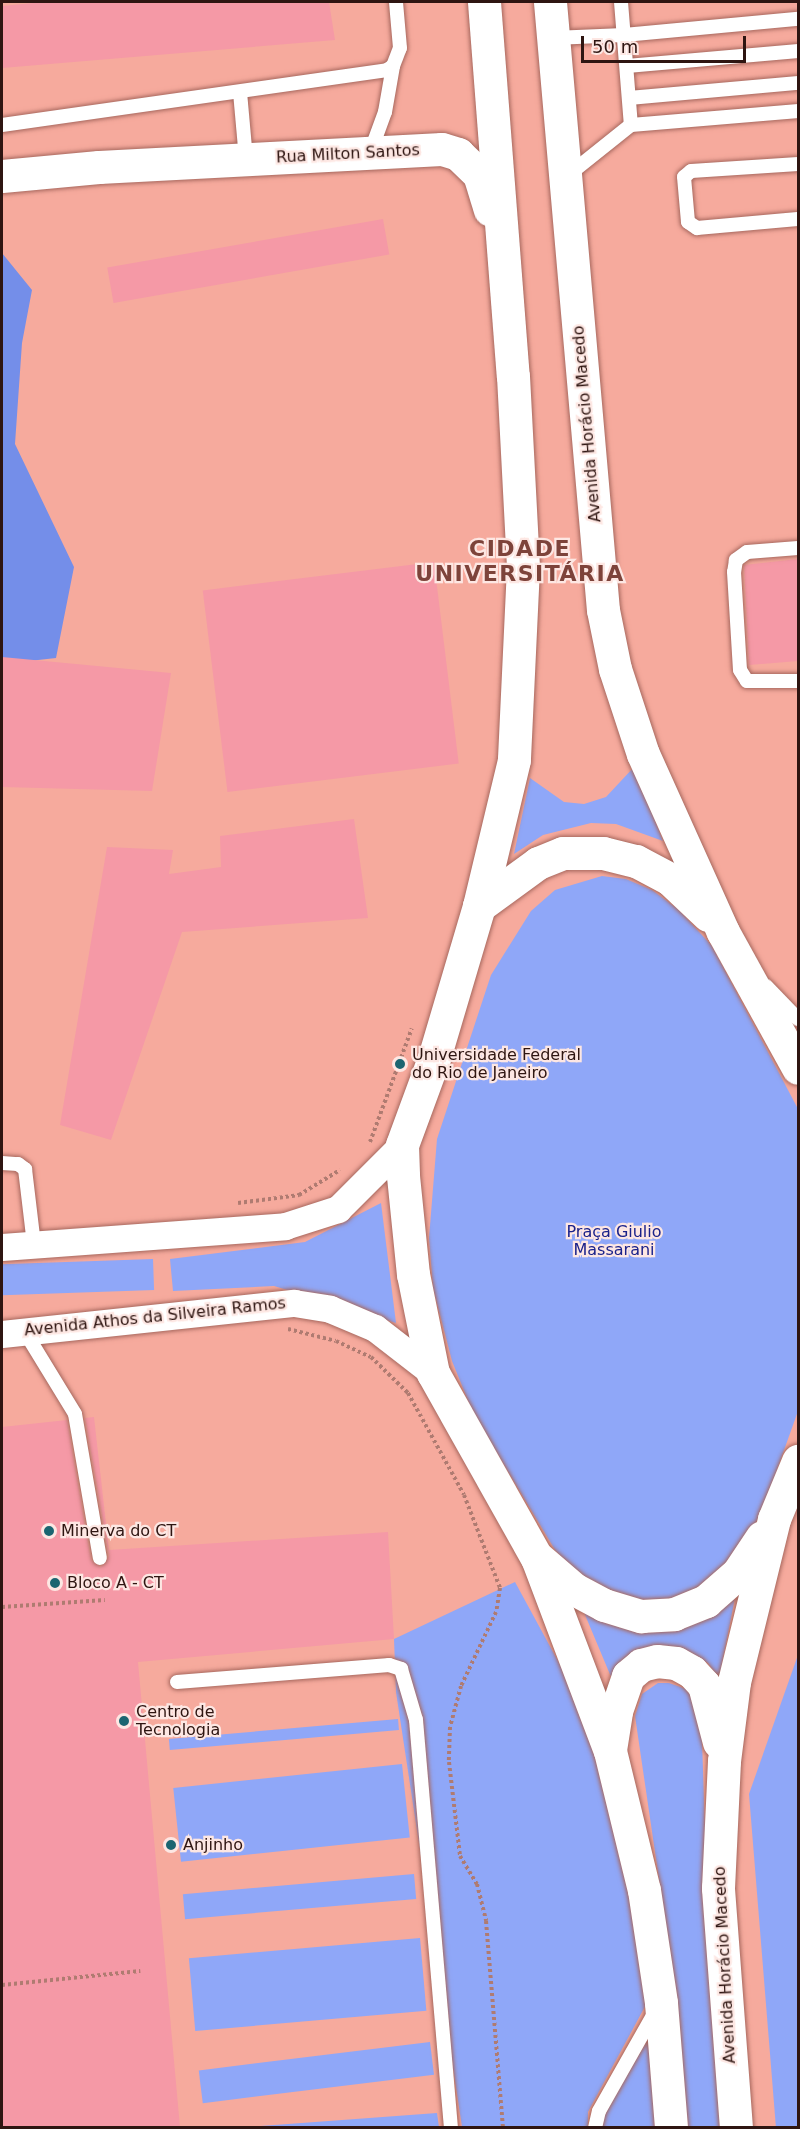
<!DOCTYPE html>
<meta charset="utf-8">
<style>
body{margin:0}
#map{position:relative;width:800px;height:2129px;overflow:hidden;background:#feb9ac;font-family:"DejaVu Sans",sans-serif}
div>[style]{position:absolute}
.built>*{inset:0;background:#f6aa9d;transform-origin:0 0}
.green>*{inset:0;background:#8fa7f8;transform-origin:0 0}
.forest>*{inset:0;background:#748ee9}
.building>*{inset:0;background:#f599a6;transform-origin:0 0}
.path>*{height:4px;margin-top:-2px;transform-origin:0;background:repeating-linear-gradient(90deg,#af7b71 0 3px,transparent 0 6px)}
.roads{filter:drop-shadow(0 0 2px #a7685e) drop-shadow(0 0 2px #a7685e)}
.service>*{height:14px;margin:-7px;padding:0 7px;transform-origin:7px;border-radius:7px;background:#fff}
.minor>*{height:27px;margin:-13.5px;padding:0 13.5px;transform-origin:13.5px;border-radius:13.5px;background:#fff}
.tertiary>*{height:33px;margin:-16.5px;padding:0 16.5px;transform-origin:16.5px;border-radius:16.5px;background:#fff}
.dots>*{width:16px;height:16px;translate:-50% -50%;box-sizing:border-box;border:3px solid #fde7e3;border-radius:50%}
span{translate:-50% -50%;white-space:nowrap;text-align:center;line-height:1.15;-webkit-text-stroke:4.5px #fde7e3;paint-order:stroke}
.street-label{font-size:16px;color:#2e1511}
.poi-label{font-size:16px;color:#2e1511}
.left{translate:0 -50%;text-align:left}
.park-label{font-size:16px;color:#1b228a}
.district-label{font-size:22px;color:#7d433a;font-weight:700;letter-spacing:1.5px}
.frame{position:absolute;inset:0;border:3px solid #2e1511;pointer-events:none}
.scale{position:absolute;left:581px;top:36px;width:165px;height:27px;box-sizing:border-box;border:3px solid #2e1511;border-top:0;padding-left:8px;font-size:18px;line-height:21px;white-space:nowrap;color:#2e1511;-webkit-text-stroke:4px #fde7e3;paint-order:stroke}
</style>
<div id="map">
<div class="built">
<div style="left:2px;top:2px;width:796px;height:2126px"></div>
</div>
<div class="green">
<div style="clip-path:polygon(634px 767px,663px 841px,616px 824px,591px 823px,543px 835px,514px 854px,530px 778px,564px 802px,584px 804px,606px 797px)"></div>
<div style="clip-path:polygon(602px 876px,626px 879px,652px 890px,679px 910px,712px 946px,798px 1109px,798px 1411px,763px 1509px,744px 1545px,693px 1597px,628px 1604px,577px 1574px,555px 1550px,473px 1413px,452px 1361px,433px 1288px,429px 1238px,437px 1139px,491px 975px,531px 911px,555px 890px)"></div>
<div style="clip-path:polygon(381px 1203px,396px 1323px,274px 1286px,173px 1291px,170px 1259px,305px 1242px)"></div>
<div style="left:153px;top:1259px;width:31px;height:152px;rotate:88deg"></div>
<div style="clip-path:polygon(515px 1582px,577px 1696px,626px 1863px,648px 2001px,588px 2112px,588px 2127px,462px 2127px,396px 1692px,394px 1639px)"></div>
<div style="clip-path:polygon(735px 1598px,719px 1679px,708px 1663px,680px 1648px,614px 1684px,583px 1610px)"></div>
<div style="clip-path:polygon(798px 1655px,798px 2127px,776px 2128px,749px 1794px)"></div>
<div style="clip-path:polygon(658px 1683px,669px 1683px,689px 1690px,701px 1711px,708px 1917px,723px 2127px,684px 2127px,665px 1920px,635px 1716px,642px 1694px)"></div>
<div style="left:398px;top:1719px;width:11px;height:230px;rotate:85deg"></div>
<div style="left:402px;top:1764px;width:74px;height:230px;rotate:84deg"></div>
<div style="left:414px;top:1874px;width:25px;height:232px;rotate:85deg"></div>
<div style="left:420px;top:1938px;width:73px;height:232px;rotate:85deg"></div>
<div style="clip-path:polygon(653px 2031px,662px 2127px,600px 2128px,603px 2115px)"></div>
<div style="left:430px;top:2042px;width:33px;height:233px;rotate:83deg"></div>
<div style="clip-path:polygon(437px 2113px,439px 2127px,247px 2127px)"></div>
</div>
<div class="forest">
<div style="clip-path:polygon(2px 253px,32px 290px,22px 343px,15px 444px,74px 567px,56px 658px,2px 664px)"></div>
</div>
<div class="building">
<div style="clip-path:polygon(44px 2px,329px 2px,335px 40px,2px 68px,2px 6px)"></div>
<div style="left:383px;top:219px;width:36px;height:280px;rotate:80deg"></div>
<div style="clip-path:polygon(798px 559px,798px 661px,749px 665px,744px 565px)"></div>
<div style="left:434px;top:562px;width:203px;height:233px;rotate:83deg"></div>
<div style="clip-path:polygon(2px 657px,171px 673px,152px 791px,2px 787px)"></div>
<div style="clip-path:polygon(354px 819px,368px 918px,182px 932px,111px 1140px,60px 1125px,107px 847px,173px 850px,169px 874px,221px 867px,220px 836px)"></div>
<div style="clip-path:polygon(94px 1417px,109px 1550px,388px 1532px,394px 1639px,138px 1662px,180px 2127px,2px 2127px,2px 1427px,67px 1420px,91px 1560px,101px 1567px,109px 1556px,85px 1418px)"></div>
</div>
<div class="path">
<div style="left:370px;top:1142px;width:121px;rotate:-69.8deg"></div>
<div style="left:238px;top:1203px;width:62px;rotate:-7.5deg"></div>
<div style="left:299px;top:1195px;width:48px;rotate:-31.4deg"></div>
<div style="left:288px;top:1329px;width:49px;rotate:14deg"></div>
<div style="left:336px;top:1341px;width:38px;rotate:25deg"></div>
<div style="left:371px;top:1357px;width:52px;rotate:44.2deg"></div>
<div style="left:408px;top:1393px;width:116px;rotate:61.2deg"></div>
<div style="left:464px;top:1495px;width:100px;rotate:68.8deg"></div>
<div style="left:500px;top:1588px;width:24px;rotate:99deg"></div>
<div style="left:496px;top:1612px;width:82px;rotate:115.3deg"></div>
<div style="left:461px;top:1686px;width:42px;rotate:105deg"></div>
<div style="left:450px;top:1727px;width:35px;rotate:92deg"></div>
<div style="left:449px;top:1762px;width:95px;rotate:83.3deg"></div>
<div style="left:460px;top:1856px;width:33px;rotate:59deg"></div>
<div style="left:477px;top:1884px;width:38px;rotate:76deg"></div>
<div style="left:486px;top:1921px;width:208px;rotate:85.3deg"></div>
<div style="left:2px;top:1607px;width:103px;rotate:-3.9deg"></div>
<div style="left:2px;top:1985px;width:139px;rotate:-5.8deg"></div>
</div>
<div class="roads">
<div class="service">
<div style="left:621px;top:2px;width:123px;rotate:85.4deg"></div>
<div style="left:553px;top:38px;width:71px;rotate:-2.4deg"></div>
<div style="left:624px;top:35px;width:175px;rotate:-5.3deg"></div>
<div style="left:627px;top:66px;width:172px;rotate:-5deg"></div>
<div style="left:240px;top:92px;width:67px;rotate:84.9deg"></div>
<div style="left:629px;top:98px;width:170px;rotate:-5.1deg"></div>
<div style="left:2px;top:125px;width:389px;rotate:-8.1deg"></div>
<div style="left:387px;top:70px;width:7px;rotate:-34deg"></div>
<div style="left:393px;top:66px;width:19px;rotate:-69deg"></div>
<div style="left:400px;top:48px;width:46px;rotate:-95deg"></div>
<div style="left:370px;top:153px;width:44px;rotate:-69.9deg"></div>
<div style="left:385px;top:112px;width:47px;rotate:-80.1deg"></div>
<div style="left:798px;top:164px;width:107px;rotate:176.3deg"></div>
<div style="left:691px;top:171px;width:9px;rotate:139deg"></div>
<div style="left:684px;top:177px;width:45px;rotate:84.9deg"></div>
<div style="left:688px;top:222px;width:11px;rotate:34deg"></div>
<div style="left:697px;top:228px;width:101px;rotate:-5.1deg"></div>
<div style="left:567px;top:176px;width:82px;rotate:-38.6deg"></div>
<div style="left:631px;top:125px;width:168px;rotate:-4.8deg"></div>
<div style="left:798px;top:548px;width:51px;rotate:175.5deg"></div>
<div style="left:747px;top:552px;width:14px;rotate:144deg"></div>
<div style="left:736px;top:560px;width:12px;rotate:99deg"></div>
<div style="left:734px;top:572px;width:98px;rotate:86.5deg"></div>
<div style="left:740px;top:670px;width:13px;rotate:58deg"></div>
<div style="left:747px;top:681px;width:51px"></div>
<div style="left:766px;top:986px;width:46px;rotate:45.9deg"></div>
<div style="left:2px;top:1163px;width:16px;rotate:4deg"></div>
<div style="left:18px;top:1164px;width:9px;rotate:36deg"></div>
<div style="left:25px;top:1169px;width:76px;rotate:83.2deg"></div>
<div style="left:25px;top:1332px;width:96px;rotate:58.6deg"></div>
<div style="left:75px;top:1414px;width:146px;rotate:80.2deg"></div>
<div style="left:177px;top:1682px;width:213px;rotate:-4.6deg"></div>
<div style="left:389px;top:1665px;width:13px;rotate:18deg"></div>
<div style="left:401px;top:1669px;width:53px;rotate:73.6deg"></div>
<div style="left:416px;top:1720px;width:409px;rotate:85.1deg"></div>
<div style="left:595px;top:2128px;width:17px;rotate:-77deg"></div>
<div style="left:599px;top:2111px;width:114px;rotate:-60.5deg"></div>
</div>
<div class="minor">
<div style="left:2px;top:1247px;width:284px;rotate:-4.2deg"></div>
<div style="left:285px;top:1226px;width:56px;rotate:-17.8deg"></div>
<div style="left:338px;top:1209px;width:91px;rotate:-45deg"></div>
<div style="left:2px;top:1334px;width:294px;rotate:-6.1deg"></div>
<div style="left:294px;top:1303px;width:36px;rotate:9deg"></div>
<div style="left:330px;top:1309px;width:49px;rotate:22.9deg"></div>
<div style="left:375px;top:1328px;width:73px;rotate:37.8deg"></div>
</div>
<div class="tertiary">
<div style="left:484px;top:2px;width:375px;rotate:85.6deg"></div>
<div style="left:513px;top:376px;width:191px;rotate:87deg"></div>
<div style="left:523px;top:567px;width:193px;rotate:92.7deg"></div>
<div style="left:514px;top:760px;width:150px;rotate:103.5deg"></div>
<div style="left:479px;top:906px;width:159px;rotate:106.5deg"></div>
<div style="left:434px;top:1058px;width:93px;rotate:110.2deg"></div>
<div style="left:402px;top:1145px;width:31px;rotate:88deg"></div>
<div style="left:403px;top:1176px;width:99px;rotate:84.2deg"></div>
<div style="left:413px;top:1274px;width:101px;rotate:78.6deg"></div>
<div style="left:433px;top:1373px;width:212px;rotate:60.7deg"></div>
<div style="left:537px;top:1558px;width:206px;rotate:69.3deg"></div>
<div style="left:610px;top:1751px;width:143px;rotate:76.3deg"></div>
<div style="left:644px;top:1890px;width:114px;rotate:81.4deg"></div>
<div style="left:661px;top:2003px;width:125px;rotate:85.4deg"></div>
<div style="left:550px;top:2px;width:610px;rotate:85.02deg"></div>
<div style="left:603px;top:610px;width:60px;rotate:78.5deg"></div>
<div style="left:615px;top:669px;width:89px;rotate:71.8deg"></div>
<div style="left:643px;top:754px;width:195px;rotate:65.8deg"></div>
<div style="left:723px;top:932px;width:155px;rotate:61.1deg"></div>
<div style="left:2px;top:176px;width:97px;rotate:-5.3deg"></div>
<div style="left:99px;top:167px;width:343px;rotate:-3deg"></div>
<div style="left:442px;top:149px;width:17px;rotate:17deg"></div>
<div style="left:458px;top:154px;width:29px;rotate:44deg"></div>
<div style="left:479px;top:174px;width:37px;rotate:73deg"></div>
<div style="left:479px;top:906px;width:73px;rotate:-36.1deg"></div>
<div style="left:538px;top:863px;width:27px;rotate:-22deg"></div>
<div style="left:563px;top:853px;width:40px"></div>
<div style="left:603px;top:853px;width:34px;rotate:14deg"></div>
<div style="left:636px;top:861px;width:40px;rotate:28deg"></div>
<div style="left:671px;top:880px;width:51px;rotate:43.4deg"></div>
<div style="left:539px;top:1559px;width:46px;rotate:40.6deg"></div>
<div style="left:574px;top:1589px;width:34px;rotate:28deg"></div>
<div style="left:604px;top:1605px;width:39px;rotate:17deg"></div>
<div style="left:641px;top:1616px;width:33px;rotate:-3deg"></div>
<div style="left:674px;top:1614px;width:35px;rotate:-22deg"></div>
<div style="left:706px;top:1601px;width:43px;rotate:-41.2deg"></div>
<div style="left:738px;top:1573px;width:43px;rotate:-56.3deg"></div>
<div style="left:610px;top:1750px;width:39px;rotate:-81deg"></div>
<div style="left:616px;top:1711px;width:37px;rotate:-71deg"></div>
<div style="left:628px;top:1676px;width:17px;rotate:-40deg"></div>
<div style="left:641px;top:1665px;width:16px;rotate:-14deg"></div>
<div style="left:657px;top:1661px;width:19px;rotate:6deg"></div>
<div style="left:676px;top:1663px;width:18px;rotate:29deg"></div>
<div style="left:692px;top:1672px;width:18px;rotate:47deg"></div>
<div style="left:704px;top:1685px;width:59px;rotate:75.3deg"></div>
<div style="left:736px;top:2128px;width:241px;rotate:-94.3deg"></div>
<div style="left:718px;top:1888px;width:127px;rotate:-87.3deg"></div>
<div style="left:724px;top:1761px;width:80px;rotate:-82.8deg"></div>
<div style="left:734px;top:1682px;width:168px;rotate:-76.2deg"></div>
<div style="left:774px;top:1519px;width:63px;rotate:-67.5deg"></div>
</div>
</div>
<div class="dots">
<div style="left:400px;top:1064px;background:#1b6571"></div>
<div style="left:49px;top:1531px;background:#1b6571"></div>
<div style="left:55px;top:1583px;background:#1b6571"></div>
<div style="left:124px;top:1721px;background:#1b6571"></div>
<div style="left:171px;top:1845px;background:#1b6571"></div>
</div>
<div class="street-label">
<span style="left:348px;top:154px;rotate:-3deg">Rua Milton Santos</span>
<span style="left:587px;top:424px;rotate:-95deg">Avenida Horácio Macedo</span>
<span style="left:155px;top:1317px;rotate:-6deg">Avenida Athos da Silveira Ramos</span>
<span style="left:725px;top:1965px;rotate:-93deg">Avenida Horácio Macedo</span>
</div>
<div class="poi-label">
<span class="left" style="left:412px;top:1064px">Universidade Federal<br>do Rio de Janeiro</span>
<span class="left" style="left:61px;top:1531px">Minerva do CT</span>
<span class="left" style="left:67px;top:1583px">Bloco A - CT</span>
<span class="left" style="left:136px;top:1721px">Centro de<br>Tecnologia</span>
<span class="left" style="left:183px;top:1845px">Anjinho</span>
</div>
<div class="park-label">
<span style="left:614px;top:1241px">Praça Giulio<br>Massarani</span>
</div>
<div class="district-label">
<span style="left:520px;top:561px">CIDADE<br>UNIVERSITÁRIA</span>
</div>
<div class="frame"></div>
<div class="scale">50 m</div>
</div>
